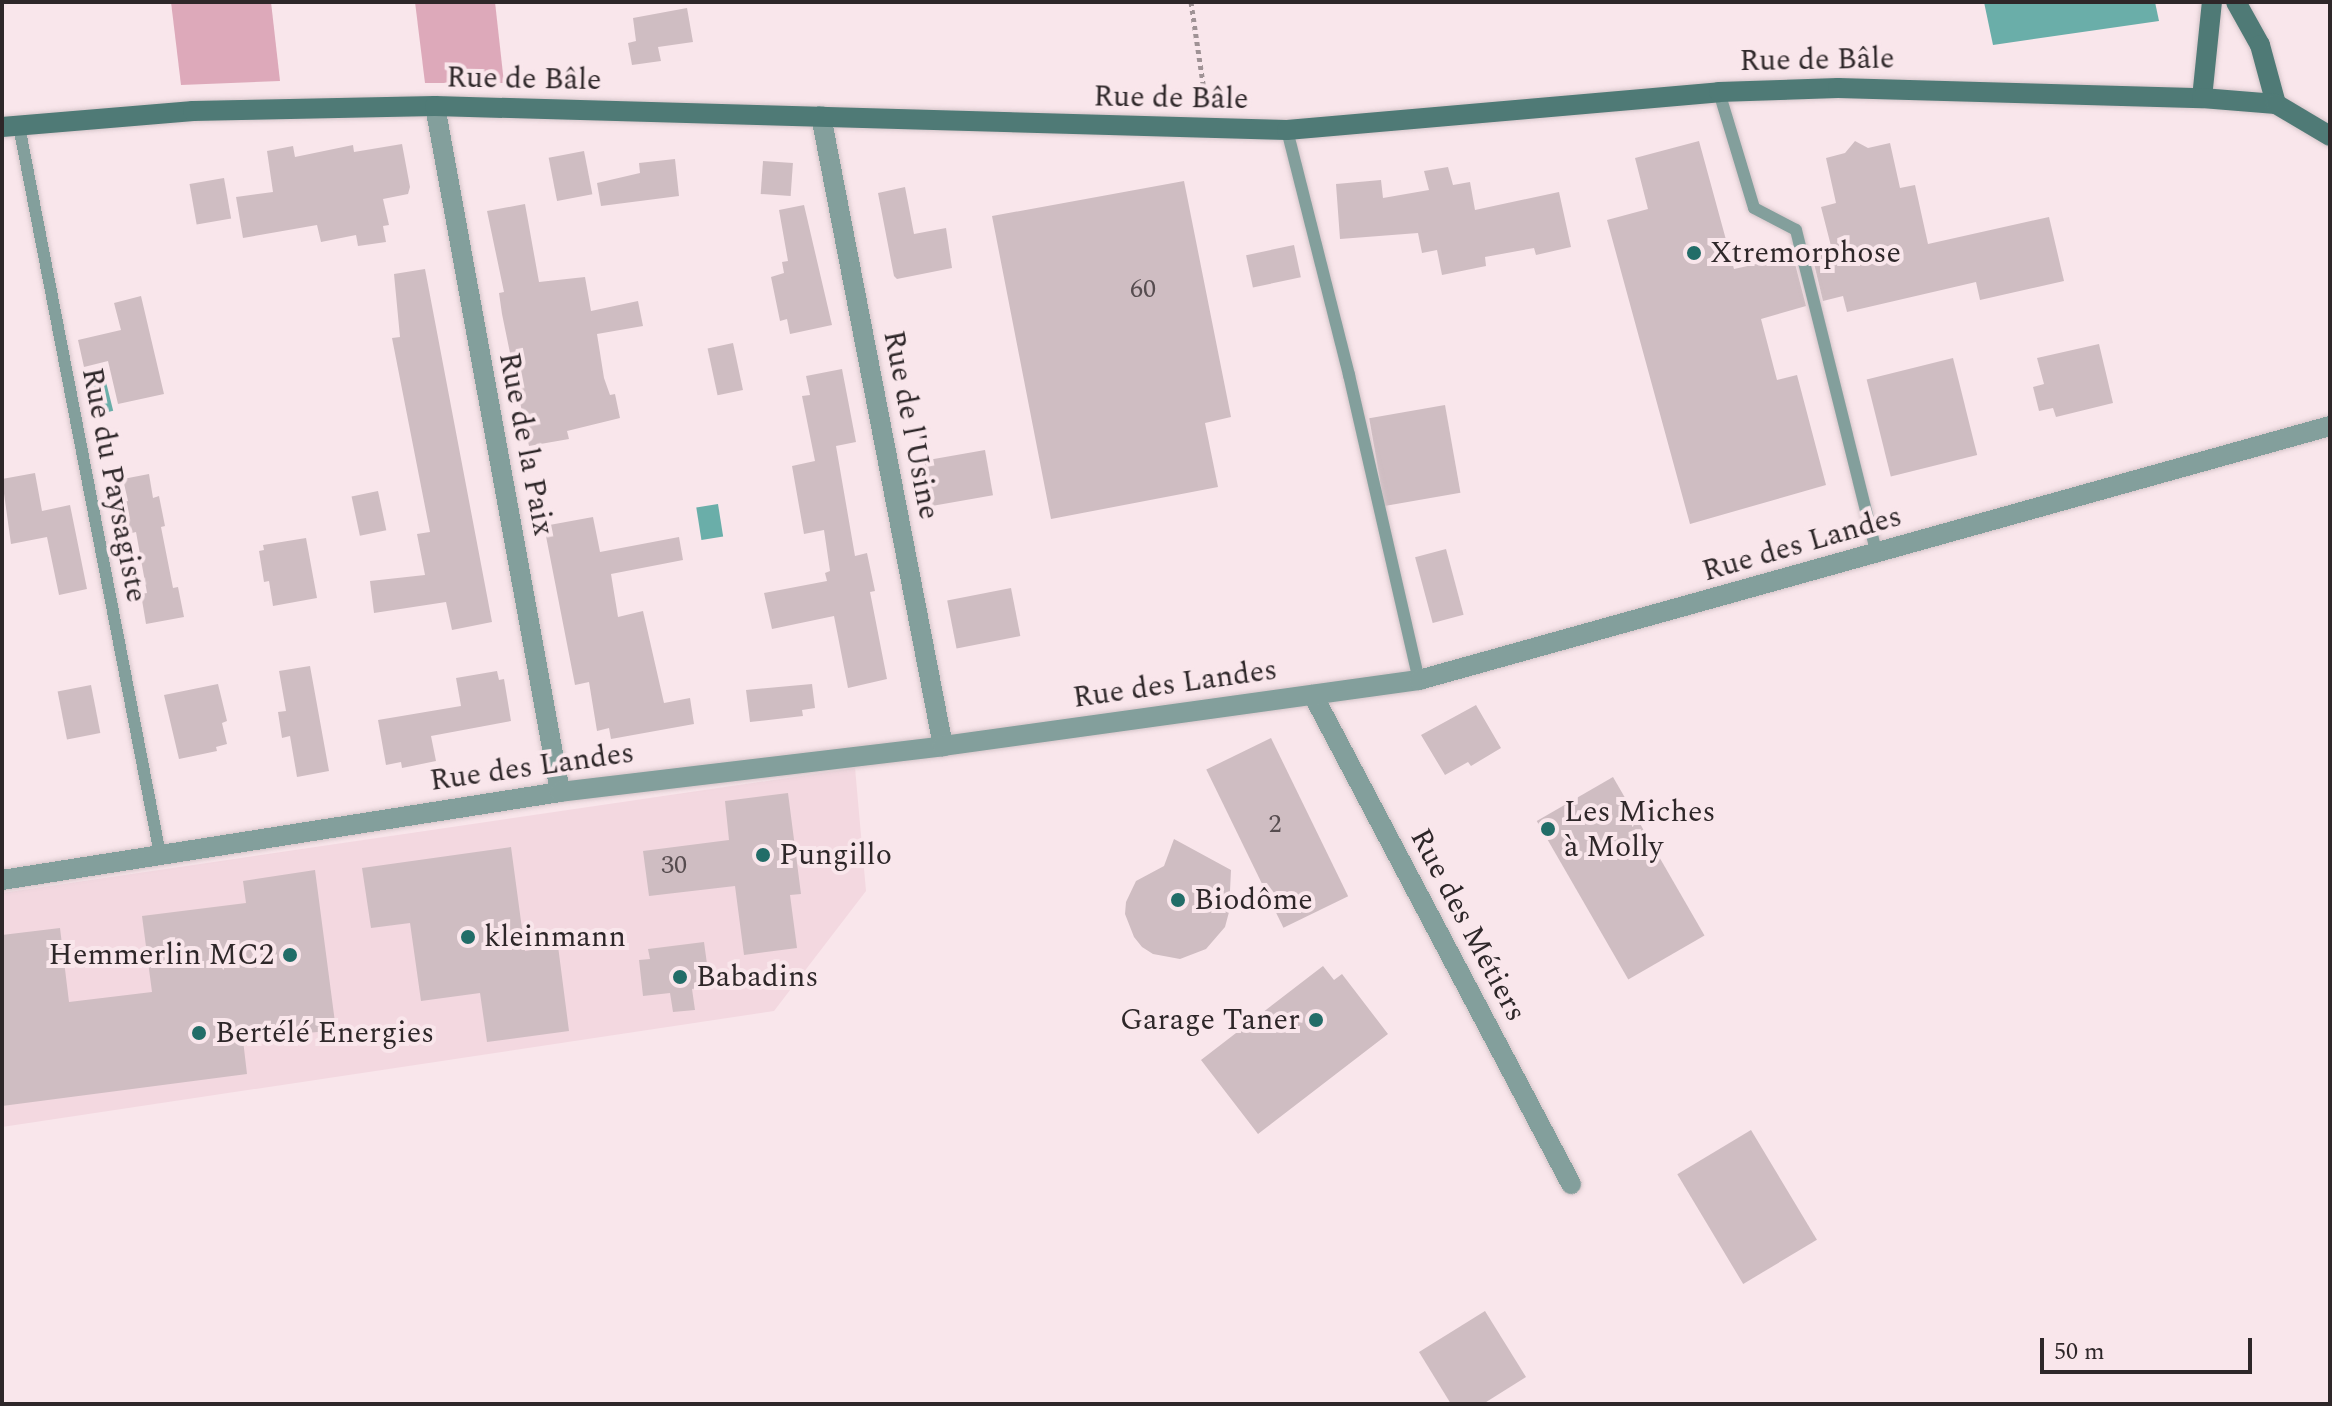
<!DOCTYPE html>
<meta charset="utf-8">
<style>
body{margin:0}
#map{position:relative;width:2332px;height:1406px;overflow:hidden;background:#f9e6eb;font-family:Spectral,serif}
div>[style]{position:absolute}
.built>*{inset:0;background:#f3d8e0}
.green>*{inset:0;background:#dda9ba}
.water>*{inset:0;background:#6aaea9;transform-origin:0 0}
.building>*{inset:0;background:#cfbdc2;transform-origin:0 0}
.path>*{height:5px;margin-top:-2.5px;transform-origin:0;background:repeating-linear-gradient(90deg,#9f9295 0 4px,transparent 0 8px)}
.roads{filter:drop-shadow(0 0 2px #d4c4c8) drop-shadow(0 0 2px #d4c4c8)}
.lane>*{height:12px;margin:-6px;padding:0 6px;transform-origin:6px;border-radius:6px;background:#839f9c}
.street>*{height:20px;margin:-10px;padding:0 10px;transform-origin:10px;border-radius:10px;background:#839f9c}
.secondary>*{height:20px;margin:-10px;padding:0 10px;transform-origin:10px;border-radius:10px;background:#4f7a76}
.dots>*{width:22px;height:22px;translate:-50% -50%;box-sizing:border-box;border:4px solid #f9e6eb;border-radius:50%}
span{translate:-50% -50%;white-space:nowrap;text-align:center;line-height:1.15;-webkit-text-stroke:8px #f9e6eb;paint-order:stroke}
.number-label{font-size:26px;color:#564c4f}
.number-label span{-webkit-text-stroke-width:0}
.street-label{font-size:30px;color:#2e2729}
.poi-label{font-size:30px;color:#2e2729}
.left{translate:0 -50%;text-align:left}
.right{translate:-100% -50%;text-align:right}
.frame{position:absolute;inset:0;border:4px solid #2e2729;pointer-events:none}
.scale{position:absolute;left:2040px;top:1338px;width:212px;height:36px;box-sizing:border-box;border:4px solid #2e2729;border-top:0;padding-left:10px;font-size:24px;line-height:28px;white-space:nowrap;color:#2e2729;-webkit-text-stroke:6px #f9e6eb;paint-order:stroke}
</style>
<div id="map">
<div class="built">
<div style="clip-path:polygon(855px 768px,866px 891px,774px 1011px,2px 1127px,2px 893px)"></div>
</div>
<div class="green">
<div style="clip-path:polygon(171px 2px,271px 2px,280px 81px,181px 85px)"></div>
<div style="clip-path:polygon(415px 2px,495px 2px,504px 83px,425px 83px)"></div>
</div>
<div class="water">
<div style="clip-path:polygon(1984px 2px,2155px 2px,2159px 21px,1993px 45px)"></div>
<div style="left:104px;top:374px;width:38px;height:18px;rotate:76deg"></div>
<div style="left:718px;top:504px;width:33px;height:22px;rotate:81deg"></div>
</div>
<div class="building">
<div style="clip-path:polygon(687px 8px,693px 42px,658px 47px,661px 61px,632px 65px,628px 43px,636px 41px,633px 18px)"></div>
<div style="clip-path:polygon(1699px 141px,1734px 269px,1793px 256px,1806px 306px,1761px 319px,1777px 380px,1797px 375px,1826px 485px,1690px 524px,1607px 220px,1648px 209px,1635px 158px)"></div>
<div style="clip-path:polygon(1855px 141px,1868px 148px,1890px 143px,1900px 188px,1915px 185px,1928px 244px,2049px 217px,2064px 281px,1980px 300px,1976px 282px,1847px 312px,1843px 296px,1823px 301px,1811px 251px,1831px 246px,1821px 207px,1836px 203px,1826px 158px,1845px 153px)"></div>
<div style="clip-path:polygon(402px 144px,410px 187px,408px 194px,383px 199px,389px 225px,383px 226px,386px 242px,358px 246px,356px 235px,321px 242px,317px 225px,243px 238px,236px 197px,273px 192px,267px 151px,293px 146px,295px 157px,353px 145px,354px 152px)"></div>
<div style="left:584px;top:151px;width:44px;height:36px;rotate:79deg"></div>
<div style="clip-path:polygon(675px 159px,679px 196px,601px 206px,597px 183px,640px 173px,639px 163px)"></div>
<div style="left:763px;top:161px;width:30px;height:33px;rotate:4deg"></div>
<div style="clip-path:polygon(1448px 167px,1453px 185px,1470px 182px,1475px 210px,1559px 192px,1571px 247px,1536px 255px,1534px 248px,1485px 257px,1486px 266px,1442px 275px,1437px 250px,1422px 253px,1418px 233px,1340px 239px,1336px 184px,1381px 180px,1383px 198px,1429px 190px,1424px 171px)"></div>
<div style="left:224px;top:178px;width:41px;height:35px;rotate:80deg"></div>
<div style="clip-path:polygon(1184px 181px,1231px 417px,1205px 423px,1218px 487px,1051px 519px,992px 216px)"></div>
<div style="clip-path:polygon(905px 187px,914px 234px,946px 228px,952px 268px,897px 279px,894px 276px,878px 193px)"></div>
<div style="clip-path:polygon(525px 204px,539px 282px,585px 277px,591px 311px,638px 301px,643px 326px,597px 334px,604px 378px,610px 395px,615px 394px,620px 418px,567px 431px,569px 439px,529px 446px,502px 314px,499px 293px,504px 292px,487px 211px)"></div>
<div style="clip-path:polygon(804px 205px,832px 325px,790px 334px,787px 319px,780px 321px,771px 277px,784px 273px,782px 262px,788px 261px,779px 210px)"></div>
<div style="left:1294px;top:245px;width:33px;height:49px;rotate:78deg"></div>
<div style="clip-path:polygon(425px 269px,492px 622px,452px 630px,446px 602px,374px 613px,370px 581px,425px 575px,417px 534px,430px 532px,392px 338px,400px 337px,394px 274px)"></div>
<div style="clip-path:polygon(141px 296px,164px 394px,118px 404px,108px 361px,84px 367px,78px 340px,121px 330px,114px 303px)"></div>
<div style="left:733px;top:343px;width:48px;height:26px;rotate:78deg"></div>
<div style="clip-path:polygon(2099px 344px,2113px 403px,2056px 417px,2053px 408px,2039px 411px,2033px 387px,2044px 384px,2037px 358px)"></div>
<div style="left:1953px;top:358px;width:100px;height:89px;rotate:76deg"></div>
<div style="clip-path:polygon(842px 369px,856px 442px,836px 446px,855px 556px,867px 553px,875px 591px,870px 592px,887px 679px,848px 688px,834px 616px,772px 629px,764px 593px,827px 581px,825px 573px,830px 571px,824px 530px,804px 534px,792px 466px,815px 461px,802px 396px,810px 395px,806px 376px)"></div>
<div style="left:1445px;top:405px;width:89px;height:77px;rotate:80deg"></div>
<div style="left:985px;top:450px;width:46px;height:65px;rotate:80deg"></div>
<div style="clip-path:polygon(35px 473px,42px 511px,70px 505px,87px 589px,59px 595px,47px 537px,11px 544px,2px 479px)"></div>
<div style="clip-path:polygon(149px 474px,153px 498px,159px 496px,165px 526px,161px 527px,173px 588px,178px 587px,184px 617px,146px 624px,141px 594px,147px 593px,136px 532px,128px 534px,122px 502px,128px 501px,123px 479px)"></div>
<div style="left:378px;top:491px;width:40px;height:27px;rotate:78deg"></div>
<div style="clip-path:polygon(593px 517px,600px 552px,679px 537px,683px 560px,611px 574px,618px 617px,643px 611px,664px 703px,690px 698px,694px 724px,611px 739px,609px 728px,597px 731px,589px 682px,575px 685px,544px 526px)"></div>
<div style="clip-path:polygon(306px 538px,317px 598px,273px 606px,269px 581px,264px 582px,259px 551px,264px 550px,263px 545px)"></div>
<div style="left:1446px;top:549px;width:68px;height:32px;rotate:75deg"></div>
<div style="left:1011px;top:588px;width:49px;height:65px;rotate:79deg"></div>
<div style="clip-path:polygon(310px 666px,329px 771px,297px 777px,290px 736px,282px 738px,278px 712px,286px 711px,279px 671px)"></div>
<div style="clip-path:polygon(497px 671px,499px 680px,504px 679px,511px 721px,431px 736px,436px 761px,402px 768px,401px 762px,386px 765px,378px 720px,461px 706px,456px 678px)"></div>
<div style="clip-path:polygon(218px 684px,227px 721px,222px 723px,227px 744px,216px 747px,217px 751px,179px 759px,164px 695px)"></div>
<div style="clip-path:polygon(812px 684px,815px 708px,802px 710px,803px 716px,750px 722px,746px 690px)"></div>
<div style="left:91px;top:685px;width:49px;height:34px;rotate:79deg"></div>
<div style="clip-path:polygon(1476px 705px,1501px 748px,1471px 766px,1468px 762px,1445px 775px,1421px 735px)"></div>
<div style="left:1271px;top:738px;width:176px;height:72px;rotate:64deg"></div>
<div style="left:1613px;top:777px;width:183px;height:88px;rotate:60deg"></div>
<div style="clip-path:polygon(788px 793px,801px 894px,790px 895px,797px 948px,744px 955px,735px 886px,649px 896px,643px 851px,729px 840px,725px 801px)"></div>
<div style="clip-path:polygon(1174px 839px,1231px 870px,1229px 912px,1225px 927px,1206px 949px,1180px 959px,1153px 954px,1142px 947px,1134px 937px,1125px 914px,1126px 902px,1136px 881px,1164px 866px)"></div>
<div style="clip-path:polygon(511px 847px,525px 951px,558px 946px,569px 1031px,487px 1042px,480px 993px,421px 1001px,410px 923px,371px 928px,362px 868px)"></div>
<div style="clip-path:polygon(315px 870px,336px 1030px,243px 1040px,247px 1074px,2px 1106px,2px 935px,60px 928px,69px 1002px,152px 992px,142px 916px,246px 903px,243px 881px)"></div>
<div style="clip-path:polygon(704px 942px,710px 986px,692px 989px,695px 1010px,673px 1012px,670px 993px,643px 996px,639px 960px,650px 959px,648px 949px)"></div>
<div style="clip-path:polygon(1323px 966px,1334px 980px,1342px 974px,1388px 1034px,1258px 1134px,1201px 1060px)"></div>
<div style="left:1751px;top:1130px;width:128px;height:86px;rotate:59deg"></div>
<div style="clip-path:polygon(1485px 1311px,1526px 1377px,1483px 1404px,1451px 1404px,1419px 1352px)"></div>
</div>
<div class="path">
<div style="left:1191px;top:2px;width:103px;rotate:81.6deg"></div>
</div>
<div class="roads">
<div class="lane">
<div style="left:1719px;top:92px;width:121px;rotate:73.2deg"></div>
<div style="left:1754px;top:208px;width:47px;rotate:27.6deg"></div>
<div style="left:1796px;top:230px;width:334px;rotate:76deg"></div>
<div style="left:19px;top:126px;width:742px;rotate:79.04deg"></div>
<div style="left:1287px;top:130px;width:253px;rotate:75.8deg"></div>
<div style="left:1349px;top:375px;width:313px;rotate:77.1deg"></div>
</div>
<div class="street">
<div style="left:435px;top:106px;width:697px;rotate:79.67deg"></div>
<div style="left:821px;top:116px;width:642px;rotate:79.04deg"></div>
<div style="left:1313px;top:695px;width:553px;rotate:62.18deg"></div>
<div style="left:2px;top:880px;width:565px;rotate:-8.96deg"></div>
<div style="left:560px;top:792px;width:386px;rotate:-6.8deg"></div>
<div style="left:943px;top:746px;width:481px;rotate:-7.9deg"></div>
<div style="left:1419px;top:680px;width:946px;rotate:-15.58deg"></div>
</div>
<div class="secondary">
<div style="left:2236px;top:2px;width:49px;rotate:60.8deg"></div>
<div style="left:2260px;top:45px;width:61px;rotate:74.8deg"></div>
<div style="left:2202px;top:98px;width:97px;rotate:-84.1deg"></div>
<div style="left:2px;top:127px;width:192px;rotate:-4.8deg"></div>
<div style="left:193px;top:111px;width:242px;rotate:-1.2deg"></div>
<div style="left:435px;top:106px;width:852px;rotate:1.61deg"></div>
<div style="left:1287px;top:130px;width:434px;rotate:-5deg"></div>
<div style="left:1719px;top:92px;width:119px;rotate:-1.9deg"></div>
<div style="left:1838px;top:88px;width:364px;rotate:1.6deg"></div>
<div style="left:2202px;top:98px;width:74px;rotate:4.6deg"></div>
<div style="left:2276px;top:104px;width:63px;rotate:30.7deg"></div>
</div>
</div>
<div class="dots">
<div style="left:1694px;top:253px;background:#226d68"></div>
<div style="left:1548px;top:829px;background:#226d68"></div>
<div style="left:763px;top:855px;background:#226d68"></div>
<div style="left:1178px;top:900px;background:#226d68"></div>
<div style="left:468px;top:937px;background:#226d68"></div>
<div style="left:290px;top:955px;background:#226d68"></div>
<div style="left:680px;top:977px;background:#226d68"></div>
<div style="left:1316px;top:1020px;background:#226d68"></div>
<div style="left:199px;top:1033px;background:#226d68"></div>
</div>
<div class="number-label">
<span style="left:1143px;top:290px">60</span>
<span style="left:1275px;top:825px">2</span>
<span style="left:674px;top:866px">30</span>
</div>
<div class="street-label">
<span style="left:1817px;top:60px;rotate:-1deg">Rue de Bâle</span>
<span style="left:524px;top:79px;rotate:1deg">Rue de Bâle</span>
<span style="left:1171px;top:98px;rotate:1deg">Rue de Bâle</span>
<span style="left:911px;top:425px;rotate:79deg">Rue de l'Usine</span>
<span style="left:526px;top:444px;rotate:79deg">Rue de la Paix</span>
<span style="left:114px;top:485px;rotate:79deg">Rue du Paysagiste</span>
<span style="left:1802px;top:544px;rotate:-16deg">Rue des Landes</span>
<span style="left:1175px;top:684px;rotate:-8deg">Rue des Landes</span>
<span style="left:532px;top:767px;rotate:-8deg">Rue des Landes</span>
<span style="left:1468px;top:925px;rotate:62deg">Rue des Métiers</span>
</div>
<div class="poi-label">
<span class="left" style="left:1710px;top:253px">Xtremorphose</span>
<span class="left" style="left:1564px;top:829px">Les Miches<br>à Molly</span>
<span class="left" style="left:779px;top:855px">Pungillo</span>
<span class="left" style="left:1194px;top:900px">Biodôme</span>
<span class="left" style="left:484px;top:937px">kleinmann</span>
<span class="right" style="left:274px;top:955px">Hemmerlin MC2</span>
<span class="left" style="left:696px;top:977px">Babadins</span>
<span class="right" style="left:1300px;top:1020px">Garage Taner</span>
<span class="left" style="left:215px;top:1033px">Bertélé Energies</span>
</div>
<div class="frame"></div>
<div class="scale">50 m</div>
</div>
